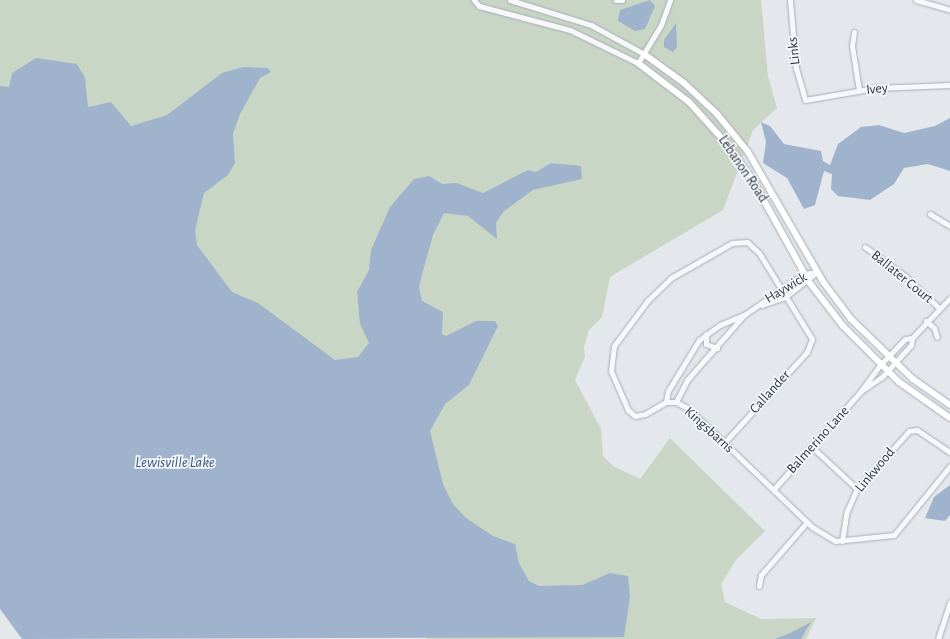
<!DOCTYPE html>
<style>
body{margin:0}
#map{position:relative;width:950px;height:639px;overflow:hidden;background:#e4e7ec;font-family:"Alegreya Sans",sans-serif}
div>[style]{position:absolute}
.green>*{inset:0;background:#c9d6c5}
.water>*{inset:0;background:#9fb4cc}
.roads{filter:drop-shadow(0 0 1px #a9aeb7) drop-shadow(0 0 1px #a9aeb7)}
.minor>*{height:5px;margin:-2.5px;padding:0 2.5px;transform-origin:2.5px;border-radius:2.5px;background:#f7f8fa}
.major>*{height:6px;margin:-3px;padding:0 3px;transform-origin:3px;border-radius:3px;background:#fff}
span{translate:-50% -50%;white-space:nowrap;text-align:center;line-height:1.15;-webkit-text-stroke:3.5px #f4f6f9;paint-order:stroke}
.street-label{font-size:14px;color:#2b3445}
.water-label{font-size:15px;color:#34527a;font-style:italic}
</style>
<div id="map">
<div class="green">
<div style="clip-path:polygon(0 0,761px 0,768px 76px,777px 108px,753px 130px,723px 210px,610px 277px,602px 317px,589px 330px,584px 347px,585px 356px,575px 380px,601px 429px,603px 456px,613px 466px,640px 479px,670px 438px,765px 531px,736px 560px,721px 584px,725px 602px,761px 619px,816px 618px,806px 639px,427px 639px,0 223px)"></div>
</div>
<div class="water">
<div style="clip-path:polygon(650px 0,655px 6px,645px 29px,635px 31px,618px 21px,620px 10px)"></div>
<div style="clip-path:polygon(676px 23px,677px 47px,673px 52px,664px 47px,664px 40px)"></div>
<div style="clip-path:polygon(36px 58px,77px 64px,85px 78px,88px 107px,111px 102px,131px 126px,167px 115px,222px 73px,243px 67px,268px 68px,271px 72px,260px 78px,240px 114px,233px 134px,235px 163px,228px 175px,204px 193px,195px 231px,197px 245px,232px 292px,258px 303px,335px 360px,358px 357px,369px 343px,360px 324px,357px 292px,369px 270px,371px 250px,390px 207px,414px 179px,429px 176px,442px 184px,457px 183px,483px 193px,528px 170px,536px 172px,551px 163px,581px 166px,582px 179px,533px 190px,503px 212px,496px 223px,497px 239px,468px 216px,444px 213px,433px 235px,423px 271px,419px 287px,422px 301px,443px 312px,442px 334px,446px 336px,476px 321px,495px 321px,498px 326px,469px 385px,445px 404px,430px 431px,443px 484px,453px 504px,466px 518px,493px 536px,515px 544px,519px 563px,529px 581px,539px 586px,582px 585px,610px 573px,628px 576px,630px 597px,624px 637px,22px 639px,0 609px,0 86px,9px 87px,12px 73px)"></div>
<div style="clip-path:polygon(950px 118px,950px 171px,928px 164px,904px 168px,894px 184px,870px 200px,838px 196px,831px 189px,832px 174px,824px 171px,815px 205px,804px 209px,787px 178px,763px 163px,766px 142px,761px 122px,770px 126px,784px 144px,821px 151px,823px 161px,830px 165px,838px 144px,861px 127px,879px 125px,904px 133px,935px 126px)"></div>
<div style="clip-path:polygon(950px 485px,950px 515px,945px 521px,925px 518px,934px 497px)"></div>
<div style="clip-path:polygon(811px 622px,801px 639px,775px 639px,788px 634px)"></div>
</div>
<div class="roads">
<div class="minor">
<div style="left:474px;top:0;width:8px;rotate:50deg"></div>
<div style="left:479px;top:6px;width:94px;rotate:14.8deg"></div>
<div style="left:570px;top:30px;width:76px;rotate:25.9deg"></div>
<div style="left:638px;top:63px;width:44px;rotate:-58.8deg"></div>
<div style="left:661px;top:25px;width:27px;rotate:-70deg"></div>
<div style="left:510px;top:0;width:85px;rotate:17.2deg"></div>
<div style="left:591px;top:25px;width:60px;rotate:28.7deg"></div>
<div style="left:616px;top:0;width:6px"></div>
<div style="left:790px;top:0;width:68px;rotate:85deg"></div>
<div style="left:796px;top:68px;width:33px;rotate:74deg"></div>
<div style="left:805px;top:100px;width:71px;rotate:-9.7deg"></div>
<div style="left:875px;top:88px;width:75px;rotate:-2.3deg"></div>
<div style="left:916px;top:0;width:35px;rotate:16deg"></div>
<div style="left:854px;top:32px;width:14px;rotate:98deg"></div>
<div style="left:852px;top:46px;width:45px;rotate:81deg"></div>
<div style="left:930px;top:214px;width:23px;rotate:31deg"></div>
<div style="left:865px;top:247px;width:49px;rotate:35.9deg"></div>
<div style="left:905px;top:276px;width:47px;rotate:43.3deg"></div>
<div style="left:762px;top:305px;width:24px;rotate:-19deg"></div>
<div style="left:785px;top:297px;width:41px;rotate:-38deg"></div>
<div style="left:926px;top:321px;width:11px;rotate:41deg"></div>
<div style="left:934px;top:328px;width:9px;rotate:72deg"></div>
<div style="left:706px;top:334px;width:10px;rotate:90deg"></div>
<div style="left:706px;top:344px;width:12px;rotate:20deg"></div>
<div style="left:861px;top:391px;width:25px;rotate:-34deg"></div>
<div style="left:882px;top:377px;width:43px;rotate:-47.8deg"></div>
<div style="left:911px;top:345px;width:7px;rotate:-82deg"></div>
<div style="left:912px;top:338px;width:55px;rotate:-46.5deg"></div>
<div style="left:666px;top:402px;width:11px;rotate:-80deg"></div>
<div style="left:668px;top:391px;width:60px;rotate:-58.7deg"></div>
<div style="left:699px;top:340px;width:26px;rotate:-36deg"></div>
<div style="left:720px;top:325px;width:26px;rotate:-23deg"></div>
<div style="left:744px;top:315px;width:73px;rotate:-34.3deg"></div>
<div style="left:804px;top:274px;width:13px;rotate:-9deg"></div>
<div style="left:676px;top:402px;width:25px;rotate:-63deg"></div>
<div style="left:687px;top:380px;width:86px;rotate:-48.8deg"></div>
<div style="left:724px;top:443px;width:123px;rotate:-47.6deg"></div>
<div style="left:807px;top:352px;width:14px;rotate:-69deg"></div>
<div style="left:812px;top:339px;width:101px;rotate:-121.6deg"></div>
<div style="left:759px;top:253px;width:16px;rotate:-137deg"></div>
<div style="left:747px;top:242px;width:15px;rotate:176deg"></div>
<div style="left:732px;top:243px;width:70px;rotate:150.2deg"></div>
<div style="left:671px;top:278px;width:32px;rotate:136deg"></div>
<div style="left:648px;top:300px;width:57px;rotate:126.5deg"></div>
<div style="left:614px;top:346px;width:25px;rotate:97deg"></div>
<div style="left:611px;top:371px;width:43px;rotate:66.4deg"></div>
<div style="left:628px;top:410px;width:9px;rotate:41deg"></div>
<div style="left:635px;top:416px;width:10px;rotate:-11deg"></div>
<div style="left:645px;top:414px;width:24px;rotate:-30deg"></div>
<div style="left:666px;top:402px;width:10px"></div>
<div style="left:676px;top:402px;width:15px;rotate:28deg"></div>
<div style="left:689px;top:409px;width:170px;rotate:43.8deg"></div>
<div style="left:812px;top:527px;width:27px;rotate:31deg"></div>
<div style="left:835px;top:541px;width:59px;rotate:-5.8deg"></div>
<div style="left:894px;top:535px;width:89px;rotate:-50.9deg"></div>
<div style="left:812px;top:447px;width:62px;rotate:43deg"></div>
<div style="left:774px;top:489px;width:131px;rotate:-48.4deg"></div>
<div style="left:861px;top:391px;width:32px;rotate:-54deg"></div>
<div style="left:880px;top:365px;width:36px;rotate:-46deg"></div>
<div style="left:905px;top:339px;width:7px;rotate:-8deg"></div>
<div style="left:842px;top:541px;width:30px;rotate:-81deg"></div>
<div style="left:847px;top:511px;width:24px;rotate:-66deg"></div>
<div style="left:857px;top:489px;width:78px;rotate:-48.1deg"></div>
<div style="left:909px;top:431px;width:8px;rotate:-7deg"></div>
<div style="left:917px;top:430px;width:40px;rotate:34deg"></div>
<div style="left:759px;top:586px;width:11px;rotate:-80deg"></div>
<div style="left:761px;top:575px;width:70px;rotate:-49deg"></div>
<div style="left:938px;top:639px;width:39px;rotate:-72deg"></div>
</div>
<div class="major">
<div style="left:644px;top:54px;width:49px;rotate:35.9deg"></div>
<div style="left:684px;top:83px;width:45px;rotate:43.2deg"></div>
<div style="left:717px;top:114px;width:49px;rotate:50.8deg"></div>
<div style="left:748px;top:152px;width:151px;rotate:59.9deg"></div>
<div style="left:824px;top:283px;width:45px;rotate:53.1deg"></div>
<div style="left:851px;top:319px;width:86px;rotate:44.1deg"></div>
<div style="left:913px;top:379px;width:45px;rotate:35.1deg"></div>
<div style="left:638px;top:63px;width:64px;rotate:37.4deg"></div>
<div style="left:689px;top:102px;width:57px;rotate:47.9deg"></div>
<div style="left:727px;top:144px;width:43px;rotate:54.5deg"></div>
<div style="left:752px;top:179px;width:118px;rotate:61deg"></div>
<div style="left:809px;top:282px;width:56px;rotate:52.3deg"></div>
<div style="left:843px;top:326px;width:79px;rotate:45deg"></div>
<div style="left:899px;top:382px;width:62px;rotate:35.2deg"></div>
</div>
</div>
<div class="street-label">
<span style="left:794px;top:51px;rotate:-96deg">Links</span>
<span style="left:877px;top:89px;rotate:-6deg">Ivey</span>
<span style="left:743px;top:169px;rotate:56deg">Lebanon Road</span>
<span style="left:902px;top:277px;rotate:39deg">Ballater Court</span>
<span style="left:786px;top:288px;rotate:-31deg">Haywick</span>
<span style="left:770px;top:392px;rotate:-48deg">Callander</span>
<span style="left:709px;top:430px;rotate:42deg">Kingsbarns</span>
<span style="left:818px;top:440px;rotate:-48deg">Balmerino Lane</span>
<span style="left:875px;top:470px;rotate:-50deg">Linkwood</span>
</div>
<div class="water-label">
<span style="left:175px;top:463px">Lewisville Lake</span>
</div>
</div>
